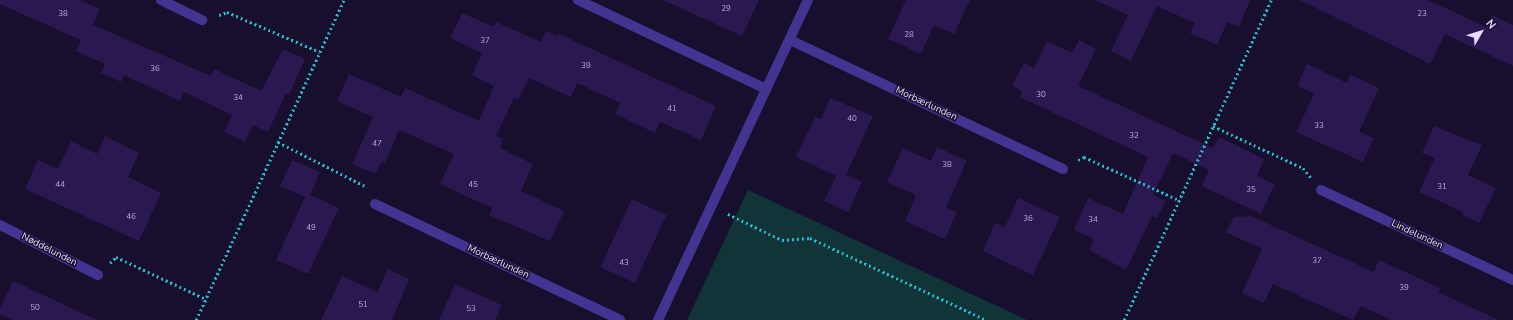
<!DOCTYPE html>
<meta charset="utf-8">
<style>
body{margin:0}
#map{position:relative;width:1513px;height:320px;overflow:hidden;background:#180e2d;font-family:"Nunito Sans",sans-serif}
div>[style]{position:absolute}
.green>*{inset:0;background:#113438}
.building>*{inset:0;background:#2b1851;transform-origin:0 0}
.path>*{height:2.5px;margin-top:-1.25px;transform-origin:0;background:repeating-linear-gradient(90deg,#22bfcb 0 2px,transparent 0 5px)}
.street>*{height:10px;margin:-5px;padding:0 5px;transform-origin:5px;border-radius:5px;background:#443491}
span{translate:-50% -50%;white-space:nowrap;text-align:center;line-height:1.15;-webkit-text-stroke:3px #180e2d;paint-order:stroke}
.number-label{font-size:8px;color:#b6aad4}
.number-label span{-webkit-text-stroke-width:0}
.street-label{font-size:10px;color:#e4dbff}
.north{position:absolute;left:1461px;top:12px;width:40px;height:40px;-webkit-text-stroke:3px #180e2d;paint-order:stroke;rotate:51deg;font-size:11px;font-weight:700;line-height:16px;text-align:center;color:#e4dbff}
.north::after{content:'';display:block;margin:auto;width:14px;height:18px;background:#e4dbff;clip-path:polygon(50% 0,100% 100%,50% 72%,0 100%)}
</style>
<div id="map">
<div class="green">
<div style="clip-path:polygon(748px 190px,1027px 320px,687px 320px)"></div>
</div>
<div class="building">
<div style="clip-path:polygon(0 0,80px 0,100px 9px,93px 25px,211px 76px,214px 69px,261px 91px,283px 49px,305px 59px,289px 95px,286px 93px,268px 132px,253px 125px,245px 142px,224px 132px,232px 115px,184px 92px,180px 101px,124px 75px,121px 82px,101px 73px,105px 64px,76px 51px,81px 40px,0 4px)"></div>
<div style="clip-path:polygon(663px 0,759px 0,742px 36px)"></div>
<div style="clip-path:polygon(906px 0,970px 0,954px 34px,934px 25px,921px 54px,888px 39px)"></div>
<div style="clip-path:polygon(1095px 0,1250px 0,1239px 27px,1227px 22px,1217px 45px,1190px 33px,1195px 23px,1157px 6px,1131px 61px,1111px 51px,1128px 15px)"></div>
<div style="clip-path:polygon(1300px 0,1428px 0,1486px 27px,1492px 15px,1513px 25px,1513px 66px,1445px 34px,1430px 64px)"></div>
<div style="clip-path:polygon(462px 13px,494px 27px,496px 22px,541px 42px,546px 31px,558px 36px,559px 34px,716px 106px,701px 140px,660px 122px,655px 133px,615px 114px,620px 103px,577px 83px,571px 97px,529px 78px,518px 100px,514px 98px,496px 136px,503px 139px,500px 148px,533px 164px,521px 191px,564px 211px,550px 241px,489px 215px,492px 208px,440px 184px,454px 154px,399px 130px,385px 163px,382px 161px,375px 174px,352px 164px,373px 117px,337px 101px,349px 74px,401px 97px,405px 88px,479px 121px,494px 86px,472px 75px,482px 53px,450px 38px)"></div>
<div style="clip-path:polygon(1079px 40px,1096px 49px,1078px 86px,1213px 148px,1219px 137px,1264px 159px,1257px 176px,1275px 184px,1261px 214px,1202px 186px,1209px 170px,1173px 153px,1153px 195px,1166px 201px,1157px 218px,1152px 216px,1126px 270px,1089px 250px,1094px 239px,1074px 230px,1088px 198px,1123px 214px,1148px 157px,1020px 97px,1022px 91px,1012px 86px,1024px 63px,1034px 68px,1047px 41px,1072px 53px)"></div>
<div style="clip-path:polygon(1307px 64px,1347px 83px,1350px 74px,1379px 88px,1359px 132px,1374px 138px,1363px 162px,1296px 132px,1314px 94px,1297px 86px)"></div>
<div style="clip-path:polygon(830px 98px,873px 116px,846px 175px,862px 182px,848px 212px,824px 201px,836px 176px,796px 157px,815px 117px,821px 119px)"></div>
<div style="clip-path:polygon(1434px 126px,1482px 145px,1468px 175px,1496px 188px,1479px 223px,1462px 215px,1463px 212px,1419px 192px,1435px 158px,1422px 153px)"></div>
<div style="clip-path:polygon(105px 136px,139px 153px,128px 177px,161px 193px,139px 241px,25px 189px,38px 160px,58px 169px,71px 141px,97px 154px)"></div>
<div style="clip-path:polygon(937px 147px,967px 161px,946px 207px,957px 212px,945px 239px,905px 221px,916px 195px,887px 182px,903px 148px,931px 161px)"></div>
<div style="clip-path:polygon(292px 160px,320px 172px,310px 195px,339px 208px,308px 274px,276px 260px,305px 197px,280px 186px)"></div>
<div style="clip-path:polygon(1018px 198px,1060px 217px,1033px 275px,983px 251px,995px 223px,1005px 227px)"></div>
<div style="left:632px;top:199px;width:38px;height:75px;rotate:25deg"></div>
<div style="clip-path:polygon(1251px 216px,1374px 272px,1379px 260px,1440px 288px,1438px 292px,1499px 320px,1391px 320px,1361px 306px,1353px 320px,1273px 284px,1264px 303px,1242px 293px,1262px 249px,1226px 232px,1234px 217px)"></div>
<div style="clip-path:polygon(388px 269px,409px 279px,392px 320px,321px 320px,342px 276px,377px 292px)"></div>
<div style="clip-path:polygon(13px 281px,97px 320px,12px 320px,0 314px,0 309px)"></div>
<div style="clip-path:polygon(455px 284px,502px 305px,495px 320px,439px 320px)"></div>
</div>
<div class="path">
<div style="left:219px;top:15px;width:9px;rotate:-21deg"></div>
<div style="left:227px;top:12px;width:101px;rotate:23.3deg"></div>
<div style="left:1213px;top:126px;width:99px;rotate:25deg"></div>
<div style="left:1303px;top:168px;width:13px;rotate:51deg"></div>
<div style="left:278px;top:142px;width:100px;rotate:26.8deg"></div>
<div style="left:1078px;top:160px;width:7px;rotate:-27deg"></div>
<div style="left:1084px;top:157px;width:104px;rotate:24.4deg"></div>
<div style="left:728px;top:214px;width:60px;rotate:25.7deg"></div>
<div style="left:782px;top:240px;width:28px;rotate:-4deg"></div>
<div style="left:810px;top:238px;width:195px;rotate:24.9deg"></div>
<div style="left:110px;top:263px;width:8px;rotate:-45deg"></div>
<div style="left:116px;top:257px;width:99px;rotate:25deg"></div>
<div style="left:196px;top:320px;width:353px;rotate:-65.2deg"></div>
<div style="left:1124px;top:320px;width:352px;rotate:-65.3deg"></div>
</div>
<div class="street">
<div style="left:161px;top:0;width:46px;rotate:26deg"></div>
<div style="left:578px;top:0;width:208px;rotate:25.3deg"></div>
<div style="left:790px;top:40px;width:302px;rotate:25.3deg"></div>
<div style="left:1321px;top:190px;width:212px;rotate:25.1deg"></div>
<div style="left:375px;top:204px;width:271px;rotate:25.3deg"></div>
<div style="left:0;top:225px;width:110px;rotate:27deg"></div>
<div style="left:658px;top:320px;width:353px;rotate:-64.9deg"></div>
</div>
<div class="number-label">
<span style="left:726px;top:9px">29</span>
<span style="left:63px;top:14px">38</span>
<span style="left:1422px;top:14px">23</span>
<span style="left:909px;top:35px">28</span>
<span style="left:485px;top:41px">37</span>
<span style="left:586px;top:66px">39</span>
<span style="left:155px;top:69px">36</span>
<span style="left:1041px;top:95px">30</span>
<span style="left:238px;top:98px">34</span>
<span style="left:672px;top:109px">41</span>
<span style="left:852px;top:119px">40</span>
<span style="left:1319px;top:126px">33</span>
<span style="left:1134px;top:136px">32</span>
<span style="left:377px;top:144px">47</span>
<span style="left:947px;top:165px">38</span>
<span style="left:60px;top:185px">44</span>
<span style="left:473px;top:185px">45</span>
<span style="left:1442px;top:187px">31</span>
<span style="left:1251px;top:190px">35</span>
<span style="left:131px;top:217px">46</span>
<span style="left:1028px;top:219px">36</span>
<span style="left:1093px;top:220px">34</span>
<span style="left:311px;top:228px">49</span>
<span style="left:1317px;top:261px">37</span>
<span style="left:624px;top:263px">43</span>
<span style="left:1404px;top:288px">39</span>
<span style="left:363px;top:305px">51</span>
<span style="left:35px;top:308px">50</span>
<span style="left:471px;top:309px">53</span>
</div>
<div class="street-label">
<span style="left:926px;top:104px;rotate:25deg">Morbærlunden</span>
<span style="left:1417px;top:235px;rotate:25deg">Lindelunden</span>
<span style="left:49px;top:250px;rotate:27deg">Nøddelunden</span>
<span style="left:498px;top:262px;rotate:25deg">Morbærlunden</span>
</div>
<div class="north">N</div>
</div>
